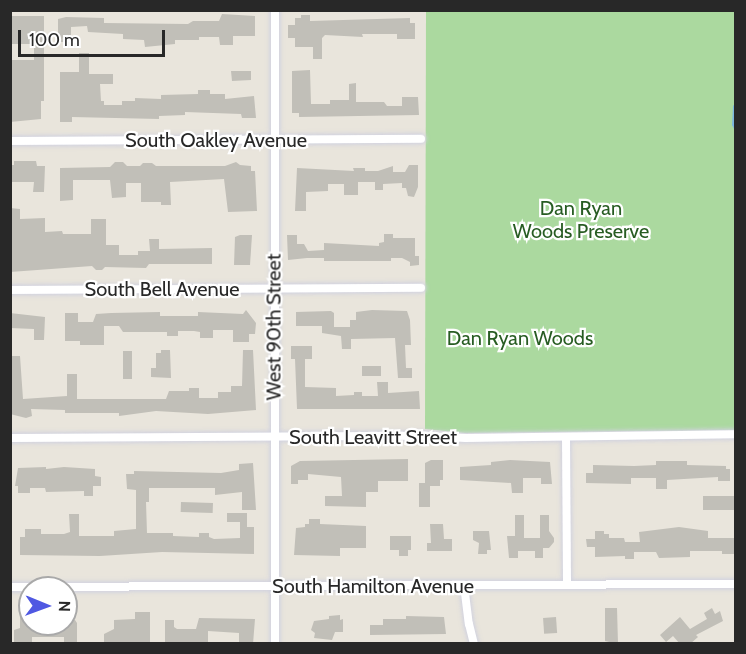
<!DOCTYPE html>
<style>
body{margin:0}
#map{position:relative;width:746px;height:654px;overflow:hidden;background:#e9e5dc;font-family:Cabin,sans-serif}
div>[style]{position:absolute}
.green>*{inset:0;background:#abd99f}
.stream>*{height:3px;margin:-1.5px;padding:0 1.5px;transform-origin:1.5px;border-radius:1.5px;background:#7bb7df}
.building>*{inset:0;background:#c1bfb8;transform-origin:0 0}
.roads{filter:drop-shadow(0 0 2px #d1d2df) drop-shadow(0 0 2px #d1d2df)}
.street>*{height:8px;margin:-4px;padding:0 4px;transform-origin:4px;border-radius:4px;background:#fff}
span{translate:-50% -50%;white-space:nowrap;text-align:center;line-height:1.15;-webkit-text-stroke:4.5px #fff;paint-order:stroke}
.street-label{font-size:20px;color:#282828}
.park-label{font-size:20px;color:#275c22}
.frame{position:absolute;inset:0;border:12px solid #282828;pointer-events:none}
.north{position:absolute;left:18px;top:576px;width:60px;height:60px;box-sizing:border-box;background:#fff;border:2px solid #a9a9a9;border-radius:50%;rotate:91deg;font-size:16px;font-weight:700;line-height:24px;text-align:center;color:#282828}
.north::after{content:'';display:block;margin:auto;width:21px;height:27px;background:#4f58e2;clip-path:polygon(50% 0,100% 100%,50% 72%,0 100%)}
.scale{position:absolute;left:18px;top:30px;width:147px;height:27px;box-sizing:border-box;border:3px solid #282828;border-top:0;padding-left:8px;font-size:18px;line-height:21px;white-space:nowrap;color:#282828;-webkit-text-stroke:4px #fff;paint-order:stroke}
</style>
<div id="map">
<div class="green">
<div style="clip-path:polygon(426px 11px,735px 11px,735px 430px,465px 433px,425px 429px)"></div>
</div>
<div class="stream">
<div style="left:734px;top:106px;width:18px;rotate:93deg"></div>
<div style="left:733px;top:124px;width:7px;rotate:63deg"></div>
</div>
<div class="building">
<div style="clip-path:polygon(222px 14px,255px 16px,255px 36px,233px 36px,233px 45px,220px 45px,219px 37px,199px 37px,199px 40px,175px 40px,175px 44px,145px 47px,144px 40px,123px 39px,123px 34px,88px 32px,87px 26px,71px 27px,71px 42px,58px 42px,58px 19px,66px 17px,104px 18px,104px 23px,188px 24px,193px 21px,219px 21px)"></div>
<div style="clip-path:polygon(301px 15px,310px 15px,310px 21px,410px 18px,410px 23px,415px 23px,415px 39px,397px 39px,397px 34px,362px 34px,363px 37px,325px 35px,322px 38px,322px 59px,313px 59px,313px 47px,295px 47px,295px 38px,288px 38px,288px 25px,295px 25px,295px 18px,301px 18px)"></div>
<div style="clip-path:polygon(10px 16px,44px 16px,44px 101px,41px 101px,41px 119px,10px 122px,10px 60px,34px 60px,34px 44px,10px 44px)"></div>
<div style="clip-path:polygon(79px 53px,89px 53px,89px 74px,113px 74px,113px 84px,100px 84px,101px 101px,104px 101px,104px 105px,122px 105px,122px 101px,135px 101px,135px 98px,161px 99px,161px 95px,198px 94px,198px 90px,210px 90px,210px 94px,225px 94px,225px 99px,254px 96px,256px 118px,242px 118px,241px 114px,185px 112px,185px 115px,159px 116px,159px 119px,72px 117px,72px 122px,60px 122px,60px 72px,79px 72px)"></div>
<div style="clip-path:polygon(310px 70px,311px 104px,330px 104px,330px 100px,349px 100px,349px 84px,356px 83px,356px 102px,384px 102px,387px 106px,402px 106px,402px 97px,418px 97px,419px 115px,299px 117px,299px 113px,292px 113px,292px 71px)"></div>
<div style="clip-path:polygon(231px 71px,251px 71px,251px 80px,232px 81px)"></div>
<div style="clip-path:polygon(14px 161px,36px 161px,37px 166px,45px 166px,44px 192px,33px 192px,34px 182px,10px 182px,10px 165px,14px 165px)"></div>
<div style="clip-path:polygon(115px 162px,123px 162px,127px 166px,140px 166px,143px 163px,152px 163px,156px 166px,225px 166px,236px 162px,240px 165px,251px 166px,251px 171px,255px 171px,257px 211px,228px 212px,224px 179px,170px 182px,171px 205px,161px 205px,161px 202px,141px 202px,141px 183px,126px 183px,126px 197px,112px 198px,110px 180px,73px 180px,73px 200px,60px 201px,60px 168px,110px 167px)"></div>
<div style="clip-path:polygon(409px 165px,418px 165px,418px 187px,414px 197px,408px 196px,406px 188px,402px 188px,402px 183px,383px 184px,383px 190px,375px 190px,375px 182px,358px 182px,358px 195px,344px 195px,344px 184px,328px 184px,328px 191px,306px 192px,306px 211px,295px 211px,297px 168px,354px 171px,353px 168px,365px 168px,365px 171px,378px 171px,393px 166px,393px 172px,405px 172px)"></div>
<div style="clip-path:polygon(10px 208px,20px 209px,20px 219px,45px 218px,45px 232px,62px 231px,63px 234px,91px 234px,91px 219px,106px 219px,106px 245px,119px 245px,119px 255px,138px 255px,138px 251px,150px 251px,149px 239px,159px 239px,159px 249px,212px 248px,212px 264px,149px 264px,146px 268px,105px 267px,102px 270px,96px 270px,92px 266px,10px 272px)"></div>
<div style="clip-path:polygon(384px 234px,393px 234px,393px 238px,415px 238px,415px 256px,419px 256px,419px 265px,410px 266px,410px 262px,402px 258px,391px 258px,391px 261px,324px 261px,324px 258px,307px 258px,288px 260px,287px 235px,297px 235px,297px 244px,304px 244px,308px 251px,324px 250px,324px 243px,379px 246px,379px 243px,384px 242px)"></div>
<div style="clip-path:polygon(240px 235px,252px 235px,250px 265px,234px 265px,235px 237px)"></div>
<div style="clip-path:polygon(246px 310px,256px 323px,255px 334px,249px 334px,249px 342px,233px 342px,233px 330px,213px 330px,213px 338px,200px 338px,200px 332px,194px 331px,178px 331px,178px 336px,167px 336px,167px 332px,123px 332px,119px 326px,104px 326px,104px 345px,80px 345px,80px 341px,65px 341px,65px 313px,78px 313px,78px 322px,93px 322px,96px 314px,111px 313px,160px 312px,160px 316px,198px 316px,198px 312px,243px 314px)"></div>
<div style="clip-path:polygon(372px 310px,407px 311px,410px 320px,411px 345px,405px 345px,406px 368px,412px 368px,412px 378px,398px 378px,395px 338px,351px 339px,351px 349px,342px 349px,341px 336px,322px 333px,322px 326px,296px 326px,296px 312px,331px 311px,334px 313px,334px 327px,350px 327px,350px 320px,356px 320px,356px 312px)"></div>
<div style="clip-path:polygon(10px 313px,45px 317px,44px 340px,34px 340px,34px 329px,10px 328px)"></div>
<div style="clip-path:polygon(291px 346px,312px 346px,312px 359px,305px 359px,305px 387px,336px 388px,336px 396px,354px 395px,354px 392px,362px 392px,362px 396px,378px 396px,377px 382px,388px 382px,388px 393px,419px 391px,420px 409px,297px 409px,295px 359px,291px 359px)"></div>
<div style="clip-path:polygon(161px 350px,170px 350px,171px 378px,151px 377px,151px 368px,156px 368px,156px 353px,161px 353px)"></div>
<div style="clip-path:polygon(243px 350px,253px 350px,256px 410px,208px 414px,156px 411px,119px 416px,119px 413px,65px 413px,65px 410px,31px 409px,32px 416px,26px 418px,10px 414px,10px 356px,20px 356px,23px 399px,67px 396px,67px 374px,77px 374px,77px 399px,166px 399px,169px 391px,189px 391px,189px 388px,199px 388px,199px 398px,218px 398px,218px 392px,231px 392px,231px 386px,242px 386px)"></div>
<div style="left:123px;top:351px;width:9px;height:28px"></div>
<div style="left:381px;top:366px;width:10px;height:19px;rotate:90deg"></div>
<div style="clip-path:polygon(408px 459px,408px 481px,378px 481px,378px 492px,366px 492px,366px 507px,325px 506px,325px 496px,342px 496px,341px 477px,308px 474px,308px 480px,298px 480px,298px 484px,291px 484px,291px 466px,300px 461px)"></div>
<div style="clip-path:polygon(431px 460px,443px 460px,443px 480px,440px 480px,440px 486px,430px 486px,430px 507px,419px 507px,419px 483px,425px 483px,425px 463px)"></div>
<div style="clip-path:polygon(510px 460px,550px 462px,552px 484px,541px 484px,541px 478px,523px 478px,523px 493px,512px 493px,511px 483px,460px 480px,460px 467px,491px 465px,491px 462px)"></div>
<div style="clip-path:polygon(656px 461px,687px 461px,687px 465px,726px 466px,726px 469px,730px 469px,730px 481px,718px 481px,718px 477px,667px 480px,667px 489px,656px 489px,656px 478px,631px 478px,631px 484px,586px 483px,586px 473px,593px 473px,593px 465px,634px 466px,656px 465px)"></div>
<div style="clip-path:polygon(253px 463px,256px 510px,242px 510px,242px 492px,215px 495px,215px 488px,149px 488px,149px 502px,146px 502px,147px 533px,173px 533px,173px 536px,199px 537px,199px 533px,209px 533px,209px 537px,214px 539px,240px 538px,240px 522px,227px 522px,227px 513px,247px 513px,247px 527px,254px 527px,254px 554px,162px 552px,100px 556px,20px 555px,20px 537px,25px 537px,25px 529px,41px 529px,41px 534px,64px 534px,70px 532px,69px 514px,79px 514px,79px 536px,114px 536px,114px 531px,136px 529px,136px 490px,127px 489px,126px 474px,134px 474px,134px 471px,221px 473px,239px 470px,239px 464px)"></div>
<div style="clip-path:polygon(46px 467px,46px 469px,64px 467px,95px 469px,95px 476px,101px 477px,101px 486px,93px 486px,93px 496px,84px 496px,84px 491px,46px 492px,45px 488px,30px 488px,30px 493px,18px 493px,18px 486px,15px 486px,18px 468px)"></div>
<div style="left:703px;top:496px;width:32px;height:14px"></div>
<div style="left:181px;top:502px;width:32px;height:10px;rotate:2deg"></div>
<div style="clip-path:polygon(515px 515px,524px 515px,524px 538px,540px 538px,540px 515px,549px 515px,549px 531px,554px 538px,554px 542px,549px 548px,543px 548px,543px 558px,535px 558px,535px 551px,518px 551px,518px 558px,509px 558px,507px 536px,515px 536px)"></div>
<div style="clip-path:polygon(309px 519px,320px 519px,320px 524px,366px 526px,366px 548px,340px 548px,340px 556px,294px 555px,296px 528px,305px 527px,305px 524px,309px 524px)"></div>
<div style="clip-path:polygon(430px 524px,443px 524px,444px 539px,452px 539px,452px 551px,427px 551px,427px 543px,431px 543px)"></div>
<div style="clip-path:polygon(679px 527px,708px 531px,708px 538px,735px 538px,735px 554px,722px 554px,722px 551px,690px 551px,690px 557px,659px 558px,656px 552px,634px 552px,634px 559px,625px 559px,625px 556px,595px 557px,595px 547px,587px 547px,586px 539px,595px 539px,595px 531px,604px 531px,604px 534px,609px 534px,609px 538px,624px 538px,625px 542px,640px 542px,639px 532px)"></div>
<div style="clip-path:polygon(473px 531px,489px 531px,491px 550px,487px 550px,487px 554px,478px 554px,479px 543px,473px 540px)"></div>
<div style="clip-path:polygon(390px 536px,411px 536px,411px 550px,408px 550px,408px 556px,399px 556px,399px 550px,390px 550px)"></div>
<div style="clip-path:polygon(605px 608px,617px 608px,618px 644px,605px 641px)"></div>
<div style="clip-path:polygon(712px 608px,715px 614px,720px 611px,723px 621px,696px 635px,698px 637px,690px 644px,680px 644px,673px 636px,666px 642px,660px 635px,680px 617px,690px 629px,707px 619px,704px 613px)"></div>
<div style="clip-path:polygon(135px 612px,150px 612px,150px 642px,104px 644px,104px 634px,114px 629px,114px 620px,135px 619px)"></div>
<div style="clip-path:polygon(340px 615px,340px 620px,343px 619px,343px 632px,335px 632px,332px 640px,314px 638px,315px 633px,311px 630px,314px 621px,329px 619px,329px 616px)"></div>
<div style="clip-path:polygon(406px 616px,444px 617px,446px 634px,370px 635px,370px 625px,383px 625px,383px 619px,406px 619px)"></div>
<div style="clip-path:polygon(20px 617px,30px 617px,30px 624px,66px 624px,68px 620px,75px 620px,77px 623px,77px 644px,64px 644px,64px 637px,32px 637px,32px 644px,14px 644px,14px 630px,20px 628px)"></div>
<div style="left:556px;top:617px;width:16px;height:13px;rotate:86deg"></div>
<div style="clip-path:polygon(199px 618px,255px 619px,253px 644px,239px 644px,239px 633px,208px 631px,208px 644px,165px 644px,165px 620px,174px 620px,174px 627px,177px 629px,196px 629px)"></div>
</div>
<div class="roads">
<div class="street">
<div style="left:275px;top:10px;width:634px;rotate:90deg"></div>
<div style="left:10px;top:141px;width:411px;rotate:-0.3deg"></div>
<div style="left:10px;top:290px;width:411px;rotate:-0.3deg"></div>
<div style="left:566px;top:437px;width:148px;rotate:89.6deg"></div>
<div style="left:10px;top:438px;width:416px;rotate:-0.3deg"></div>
<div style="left:426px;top:436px;width:40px;rotate:2.9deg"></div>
<div style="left:466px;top:438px;width:270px;rotate:-0.8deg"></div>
<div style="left:464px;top:585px;width:39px;rotate:83deg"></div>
<div style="left:469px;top:624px;width:21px;rotate:76deg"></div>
<div style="left:10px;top:587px;width:726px;rotate:-0.24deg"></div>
</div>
</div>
<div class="street-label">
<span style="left:216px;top:140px">South Oakley Avenue</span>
<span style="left:162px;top:289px">South Bell Avenue</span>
<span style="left:274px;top:327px;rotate:-90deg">West 90th Street</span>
<span style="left:373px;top:437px">South Leavitt Street</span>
<span style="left:373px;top:586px">South Hamilton Avenue</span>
</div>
<div class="park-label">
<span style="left:581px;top:220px">Dan Ryan<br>Woods Preserve</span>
<span style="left:520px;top:338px">Dan Ryan Woods</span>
</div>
<div class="frame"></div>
<div class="north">N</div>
<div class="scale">100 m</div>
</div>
